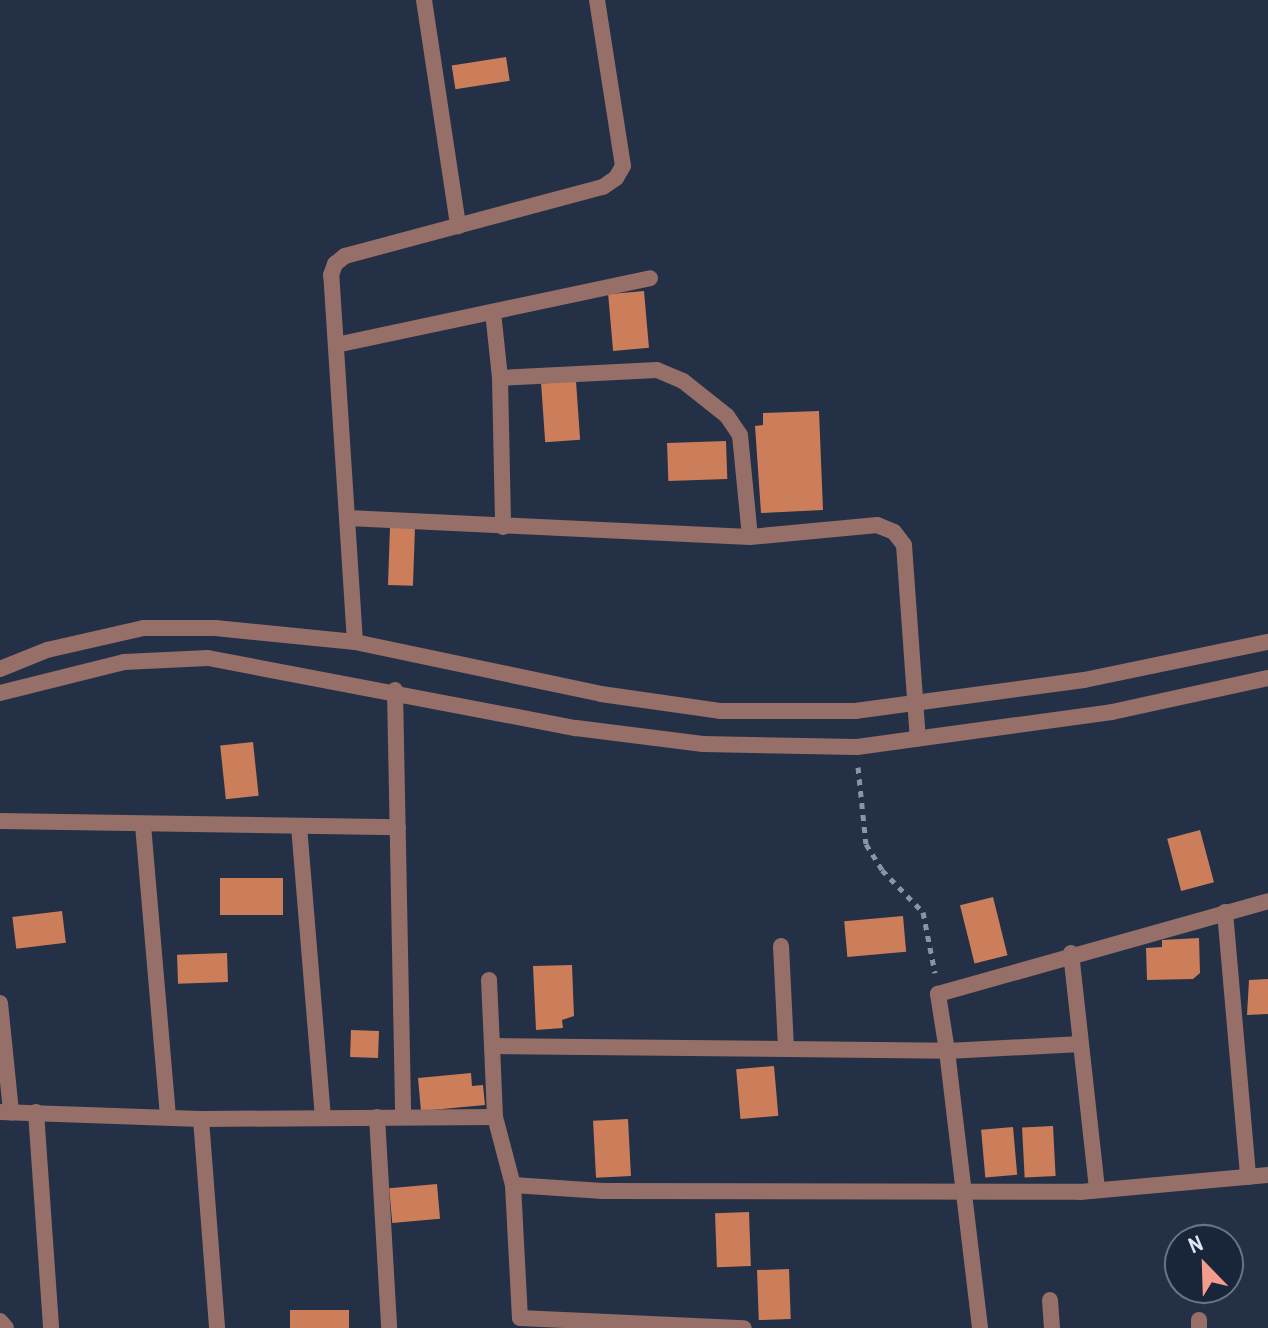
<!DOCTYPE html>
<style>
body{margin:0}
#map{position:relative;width:1268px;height:1328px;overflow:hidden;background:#233045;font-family:"Archivo Narrow",sans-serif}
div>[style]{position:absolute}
.building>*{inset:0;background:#cc7d59;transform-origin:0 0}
.path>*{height:5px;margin-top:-2.5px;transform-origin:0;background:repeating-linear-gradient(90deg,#8994a5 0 6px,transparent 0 12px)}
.street>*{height:16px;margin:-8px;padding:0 8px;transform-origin:8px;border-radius:8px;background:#956f68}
span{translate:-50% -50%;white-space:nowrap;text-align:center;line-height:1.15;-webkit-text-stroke:8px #19263a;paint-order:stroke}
.north{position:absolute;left:1164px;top:1224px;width:80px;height:80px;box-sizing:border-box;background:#19263a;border:2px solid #687385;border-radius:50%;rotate:337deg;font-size:22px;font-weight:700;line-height:32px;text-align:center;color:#dee7f5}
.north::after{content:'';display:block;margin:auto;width:28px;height:36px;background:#f49d8d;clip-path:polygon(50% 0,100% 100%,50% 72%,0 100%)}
</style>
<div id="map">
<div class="building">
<div style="left:506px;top:57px;width:24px;height:55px;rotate:81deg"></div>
<div style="left:644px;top:291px;width:57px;height:36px;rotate:85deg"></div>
<div style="left:576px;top:381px;width:59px;height:35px;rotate:86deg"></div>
<div style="clip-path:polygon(819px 411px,823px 510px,761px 513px,755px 426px,763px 425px,763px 413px)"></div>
<div style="left:726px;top:441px;width:38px;height:59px;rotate:88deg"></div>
<div style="left:390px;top:527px;width:25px;height:58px;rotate:2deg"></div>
<div style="left:253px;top:742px;width:54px;height:33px;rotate:84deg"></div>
<div style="left:1200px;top:830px;width:54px;height:34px;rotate:75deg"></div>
<div style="left:220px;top:878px;width:63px;height:37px"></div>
<div style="left:993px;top:897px;width:60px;height:34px;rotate:76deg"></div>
<div style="left:62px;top:911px;width:32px;height:50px;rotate:83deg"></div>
<div style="left:903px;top:916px;width:36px;height:59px;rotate:85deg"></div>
<div style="clip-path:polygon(1199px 938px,1200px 973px,1193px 979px,1147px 980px,1146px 948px,1162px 947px,1162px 940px)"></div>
<div style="left:227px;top:953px;width:29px;height:50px;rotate:88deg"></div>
<div style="clip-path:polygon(572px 965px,574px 1016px,562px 1020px,563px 1028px,536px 1030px,533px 966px)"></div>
<div style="clip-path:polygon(1268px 979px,1268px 1014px,1247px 1015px,1249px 980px)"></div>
<div style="left:351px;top:1030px;width:28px;height:27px;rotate:2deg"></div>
<div style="left:774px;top:1066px;width:50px;height:38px;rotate:85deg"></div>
<div style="clip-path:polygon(471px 1073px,472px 1086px,483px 1085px,485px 1105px,421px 1111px,418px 1078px)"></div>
<div style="left:628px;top:1119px;width:57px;height:35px;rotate:87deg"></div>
<div style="left:1053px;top:1126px;width:50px;height:31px;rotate:87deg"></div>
<div style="left:1013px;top:1127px;width:48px;height:32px;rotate:85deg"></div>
<div style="left:437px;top:1184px;width:35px;height:48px;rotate:85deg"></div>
<div style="left:749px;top:1212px;width:54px;height:34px;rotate:88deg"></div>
<div style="left:789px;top:1269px;width:50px;height:32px;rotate:88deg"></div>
<div style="left:349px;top:1310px;width:18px;height:59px;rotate:90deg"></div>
</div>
<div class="path">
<div style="left:858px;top:767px;width:77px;rotate:84.1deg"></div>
<div style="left:866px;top:844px;width:31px;rotate:58deg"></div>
<div style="left:882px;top:870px;width:59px;rotate:45.7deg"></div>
<div style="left:923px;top:912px;width:62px;rotate:78.9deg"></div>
</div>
<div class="street">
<div style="left:424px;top:0;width:229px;rotate:81.4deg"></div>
<div style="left:493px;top:312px;width:66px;rotate:83.9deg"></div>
<div style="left:500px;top:378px;width:149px;rotate:88.8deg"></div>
<div style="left:336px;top:345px;width:321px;rotate:-12deg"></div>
<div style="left:500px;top:378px;width:157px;rotate:-2.9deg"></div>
<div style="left:657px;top:370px;width:28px;rotate:23deg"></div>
<div style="left:683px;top:381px;width:56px;rotate:38.5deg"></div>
<div style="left:727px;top:416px;width:23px;rotate:56deg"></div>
<div style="left:740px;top:435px;width:102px;rotate:84.4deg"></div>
<div style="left:348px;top:518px;width:402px;rotate:2.7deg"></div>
<div style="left:750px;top:537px;width:128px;rotate:-5.4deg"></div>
<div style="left:877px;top:525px;width:18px;rotate:22deg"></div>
<div style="left:894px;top:532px;width:16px;rotate:52deg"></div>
<div style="left:904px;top:545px;width:194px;rotate:85.9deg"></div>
<div style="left:355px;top:642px;width:368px;rotate:-93.7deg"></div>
<div style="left:331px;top:275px;width:12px;rotate:-70deg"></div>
<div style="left:335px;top:264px;width:13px;rotate:-39deg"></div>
<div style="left:345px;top:256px;width:267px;rotate:-15deg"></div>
<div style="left:603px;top:187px;width:16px;rotate:-35deg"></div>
<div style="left:616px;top:178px;width:14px;rotate:-60deg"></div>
<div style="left:623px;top:166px;width:168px;rotate:-98.9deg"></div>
<div style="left:0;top:669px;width:51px;rotate:-22deg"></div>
<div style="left:47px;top:650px;width:99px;rotate:-12.8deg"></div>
<div style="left:144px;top:628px;width:71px"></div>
<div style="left:215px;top:628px;width:141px;rotate:5.7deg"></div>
<div style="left:355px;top:642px;width:251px;rotate:11.9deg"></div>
<div style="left:601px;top:694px;width:120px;rotate:8.1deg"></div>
<div style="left:720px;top:711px;width:135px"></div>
<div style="left:855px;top:711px;width:231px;rotate:-7.7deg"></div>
<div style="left:1084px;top:680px;width:188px;rotate:-11.7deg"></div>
<div style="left:395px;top:690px;width:427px;rotate:88.9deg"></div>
<div style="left:0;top:693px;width:128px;rotate:-14deg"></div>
<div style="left:124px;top:662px;width:84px;rotate:-2.7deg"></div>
<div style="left:208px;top:658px;width:375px;rotate:10.8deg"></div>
<div style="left:576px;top:728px;width:128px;rotate:7.2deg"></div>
<div style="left:703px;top:744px;width:154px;rotate:1.1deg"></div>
<div style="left:857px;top:747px;width:257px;rotate:-7.8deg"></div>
<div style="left:1112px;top:712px;width:160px;rotate:-12.3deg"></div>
<div style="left:0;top:821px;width:398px;rotate:0.9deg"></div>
<div style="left:143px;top:825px;width:292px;rotate:85.1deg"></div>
<div style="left:299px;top:826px;width:293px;rotate:85.3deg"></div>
<div style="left:1225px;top:912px;width:266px;rotate:85deg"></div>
<div style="left:781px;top:946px;width:103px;rotate:87.2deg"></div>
<div style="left:1071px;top:953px;width:238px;rotate:83.7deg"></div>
<div style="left:489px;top:980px;width:66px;rotate:87.4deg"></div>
<div style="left:0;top:1003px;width:110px;rotate:84.2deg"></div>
<div style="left:1081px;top:1044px;width:134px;rotate:177deg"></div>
<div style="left:947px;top:1051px;width:58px;rotate:-99deg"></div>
<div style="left:938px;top:994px;width:343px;rotate:-15.7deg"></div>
<div style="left:0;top:1112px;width:201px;rotate:2deg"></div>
<div style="left:201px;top:1119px;width:294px;rotate:-0.4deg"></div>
<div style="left:495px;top:1117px;width:70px;rotate:75.2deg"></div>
<div style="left:513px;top:1185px;width:90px;rotate:3.8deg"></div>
<div style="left:603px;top:1191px;width:477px;rotate:0.1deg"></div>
<div style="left:1080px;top:1192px;width:189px;rotate:-5.2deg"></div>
<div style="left:36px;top:1112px;width:217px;rotate:86deg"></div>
<div style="left:377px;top:1117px;width:211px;rotate:86.7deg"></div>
<div style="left:495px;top:1117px;width:71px;rotate:-92.4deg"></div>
<div style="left:492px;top:1046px;width:455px;rotate:0.6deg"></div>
<div style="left:947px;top:1051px;width:279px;rotate:83.2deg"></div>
<div style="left:201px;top:1119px;width:210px;rotate:85.6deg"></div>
<div style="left:513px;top:1185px;width:133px;rotate:87deg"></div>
<div style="left:520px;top:1318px;width:224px;rotate:2.6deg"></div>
<div style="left:1050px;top:1300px;width:28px;rotate:86deg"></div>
<div style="left:1199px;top:1320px;width:8px;rotate:90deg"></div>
<div style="left:0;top:1321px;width:9px;rotate:49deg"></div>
</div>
<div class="north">N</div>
</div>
